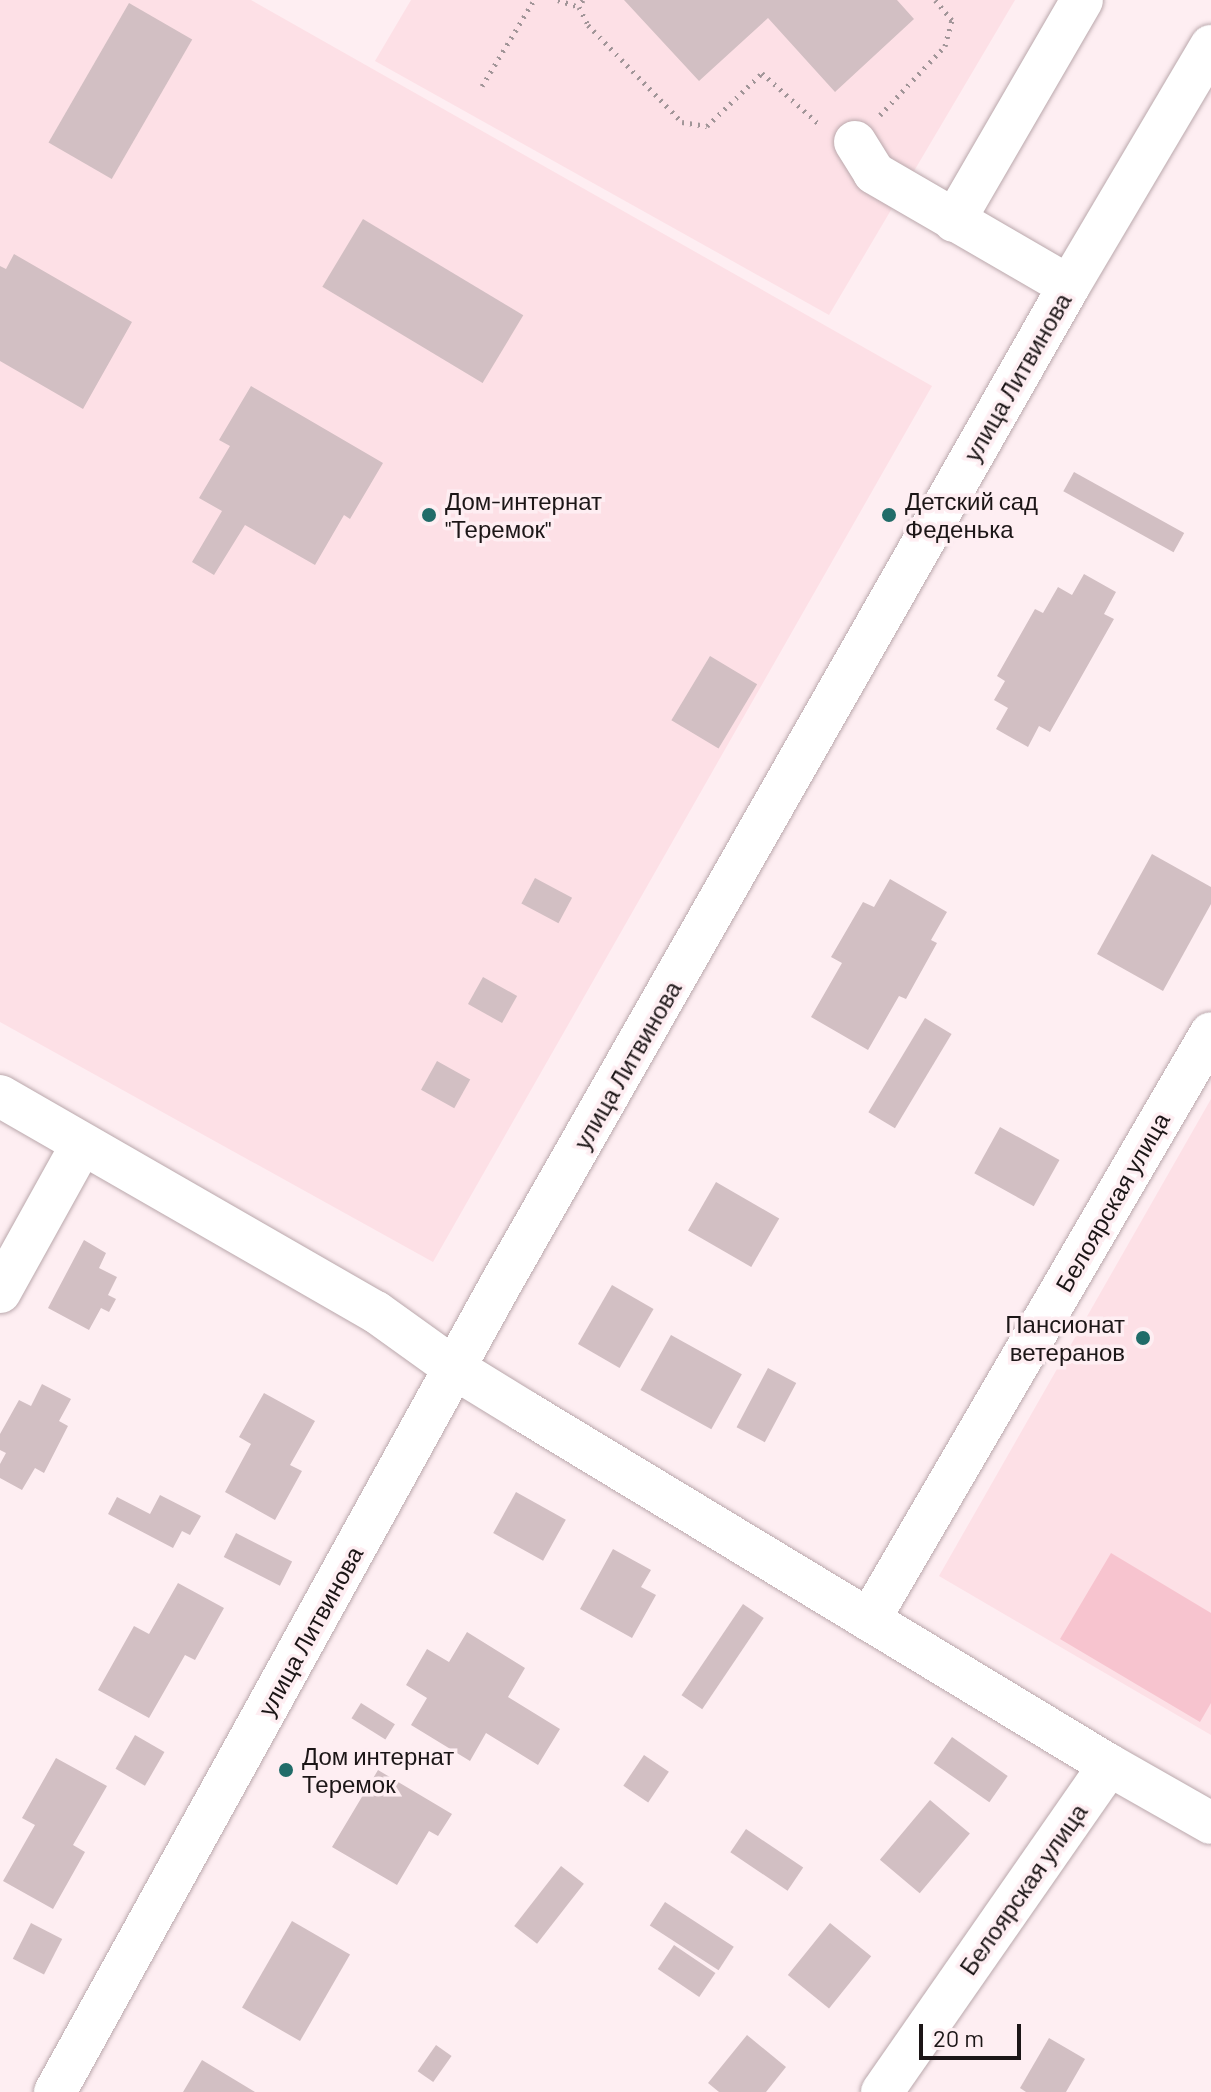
<!DOCTYPE html>
<meta charset="utf-8">
<style>
body{margin:0}
#map{position:relative;width:1211px;height:2092px;overflow:hidden;background:#feeef2;font-family:Barlow,sans-serif}
div>[style]{position:absolute}
.built>*{inset:0;background:#fde0e6}
.green>*{inset:0;background:#f7c4cf}
.building>*{inset:0;background:#d2bfc3;transform-origin:0 0}
.path>*{height:5px;margin-top:-2.5px;transform-origin:0;background:repeating-linear-gradient(90deg,#a19598 0 2px,transparent 0 8px)}
.roads{filter:drop-shadow(0 0 2px #baa8ac) drop-shadow(0 0 2px #baa8ac)}
.minor>*{height:42px;margin:-21px;padding:0 21px;transform-origin:21px;border-radius:21px;background:#fff}
.dots>*{width:22px;height:22px;translate:-50% -50%;box-sizing:border-box;border:4px solid #feeef2;border-radius:50%}
span{translate:-50% -50%;white-space:nowrap;text-align:center;line-height:1.15;-webkit-text-stroke:7px #feeef2;paint-order:stroke}
.street-label{font-size:24px;color:#1c1617}
.poi-label{font-size:24px;color:#1c1617}
.left{translate:0 -50%;text-align:left}
.right{translate:-100% -50%;text-align:right}
.scale{position:absolute;left:919px;top:2024px;width:102px;height:36px;box-sizing:border-box;border:4px solid #1c1617;border-top:0;padding-left:10px;font-size:24px;line-height:28px;white-space:nowrap;color:#1c1617;-webkit-text-stroke:6px #feeef2;paint-order:stroke}
</style>
<div id="map">
<div class="built">
<div style="clip-path:polygon(0 0,251px 0,932px 386px,433px 1262px,0 1022px)"></div>
<div style="clip-path:polygon(411px 0,1015px 0,829px 315px,375px 61px)"></div>
<div style="clip-path:polygon(1211px 1099px,1211px 1735px,939px 1576px)"></div>
</div>
<div class="green">
<div style="clip-path:polygon(1111px 1553px,1211px 1613px,1211px 1703px,1200px 1722px,1060px 1639px)"></div>
</div>
<div class="building">
<div style="clip-path:polygon(624px 0,897px 0,914px 19px,835px 92px,768px 18px,699px 81px)"></div>
<div style="left:129px;top:3px;width:73px;height:161px;rotate:30deg"></div>
<div style="left:363px;top:219px;width:187px;height:79px;rotate:31deg"></div>
<div style="clip-path:polygon(14px 254px,132px 322px,83px 409px,0 361px,0 266px,6px 269px)"></div>
<div style="clip-path:polygon(251px 386px,383px 463px,350px 519px,344px 515px,315px 565px,245px 525px,214px 575px,192px 562px,222px 511px,199px 498px,230px 446px,219px 440px)"></div>
<div style="left:1074px;top:472px;width:126px;height:22px;rotate:29deg"></div>
<div style="clip-path:polygon(1084px 574px,1116px 592px,1104px 614px,1114px 619px,1050px 732px,1039px 726px,1028px 747px,996px 729px,1008px 708px,994px 700px,1005px 681px,997px 676px,1035px 609px,1043px 613px,1058px 587px,1072px 595px)"></div>
<div style="left:710px;top:656px;width:55px;height:75px;rotate:31deg"></div>
<div style="clip-path:polygon(1152px 854px,1211px 887px,1211px 904px,1163px 991px,1097px 954px)"></div>
<div style="left:535px;top:878px;width:42px;height:29px;rotate:28deg"></div>
<div style="clip-path:polygon(890px 879px,947px 912px,931px 940px,937px 943px,906px 999px,899px 996px,868px 1050px,811px 1017px,842px 963px,831px 957px,863px 902px,874px 907px)"></div>
<div style="left:483px;top:977px;width:39px;height:31px;rotate:29deg"></div>
<div style="left:925px;top:1018px;width:31px;height:110px;rotate:31deg"></div>
<div style="left:437px;top:1061px;width:38px;height:33px;rotate:29deg"></div>
<div style="left:1000px;top:1127px;width:68px;height:53px;rotate:29deg"></div>
<div style="left:716px;top:1182px;width:73px;height:56px;rotate:30deg"></div>
<div style="clip-path:polygon(84px 1240px,106px 1253px,99px 1268px,117px 1277px,108px 1295px,116px 1299px,109px 1312px,101px 1308px,89px 1330px,48px 1308px)"></div>
<div style="left:612px;top:1285px;width:48px;height:68px;rotate:30deg"></div>
<div style="left:671px;top:1335px;width:81px;height:63px;rotate:29deg"></div>
<div style="left:768px;top:1368px;width:32px;height:67px;rotate:28deg"></div>
<div style="clip-path:polygon(42px 1384px,71px 1399px,59px 1421px,68px 1426px,44px 1473px,35px 1468px,22px 1490px,0 1478px,0 1464px,6px 1453px,0 1450px,0 1434px,19px 1400px,31px 1406px)"></div>
<div style="clip-path:polygon(264px 1393px,315px 1421px,290px 1465px,302px 1471px,275px 1520px,225px 1492px,251px 1444px,239px 1437px)"></div>
<div style="left:516px;top:1492px;width:57px;height:47px;rotate:29deg"></div>
<div style="clip-path:polygon(160px 1495px,201px 1516px,190px 1535px,182px 1531px,173px 1548px,108px 1514px,117px 1497px,150px 1514px)"></div>
<div style="left:236px;top:1533px;width:63px;height:27px;rotate:27deg"></div>
<div style="clip-path:polygon(613px 1549px,651px 1570px,641px 1587px,656px 1595px,632px 1638px,580px 1609px)"></div>
<div style="clip-path:polygon(178px 1583px,224px 1608px,195px 1660px,185px 1655px,149px 1718px,98px 1690px,134px 1626px,149px 1634px)"></div>
<div style="left:743px;top:1604px;width:25px;height:110px;rotate:34deg"></div>
<div style="clip-path:polygon(467px 1632px,525px 1668px,508px 1697px,560px 1729px,538px 1765px,486px 1733px,470px 1761px,411px 1725px,427px 1698px,406px 1685px,427px 1649px,449px 1662px)"></div>
<div style="left:361px;top:1703px;width:40px;height:18px;rotate:32deg"></div>
<div style="left:135px;top:1735px;width:34px;height:39px;rotate:30deg"></div>
<div style="left:952px;top:1737px;width:68px;height:32px;rotate:35deg"></div>
<div style="left:644px;top:1755px;width:30px;height:37px;rotate:34deg"></div>
<div style="clip-path:polygon(56px 1758px,107px 1786px,73px 1845px,85px 1852px,53px 1909px,3px 1881px,35px 1825px,22px 1818px)"></div>
<div style="clip-path:polygon(378px 1770px,452px 1814px,438px 1836px,429px 1831px,397px 1885px,332px 1847px)"></div>
<div style="left:930px;top:1800px;width:52px;height:78px;rotate:40deg"></div>
<div style="left:746px;top:1829px;width:69px;height:28px;rotate:34deg"></div>
<div style="left:561px;top:1866px;width:29px;height:76px;rotate:38deg"></div>
<div style="left:665px;top:1902px;width:82px;height:28px;rotate:33deg"></div>
<div style="left:292px;top:1921px;width:67px;height:100px;rotate:30deg"></div>
<div style="left:31px;top:1923px;width:35px;height:40px;rotate:27deg"></div>
<div style="left:830px;top:1923px;width:53px;height:67px;rotate:39deg"></div>
<div style="left:674px;top:1945px;width:50px;height:29px;rotate:34deg"></div>
<div style="clip-path:polygon(747px 2035px,786px 2067px,766px 2092px,719px 2092px,708px 2083px)"></div>
<div style="clip-path:polygon(1049px 2038px,1085px 2059px,1066px 2092px,1026px 2092px,1020px 2088px)"></div>
<div style="left:436px;top:2045px;width:19px;height:32px;rotate:35deg"></div>
<div style="clip-path:polygon(202px 2060px,255px 2092px,183px 2092px)"></div>
</div>
<div class="path">
<div style="left:558px;top:0;width:22px;rotate:18deg"></div>
<div style="left:583px;top:0;width:8px;rotate:120deg"></div>
<div style="left:579px;top:7px;width:20px;rotate:63deg"></div>
<div style="left:588px;top:25px;width:135px;rotate:45.9deg"></div>
<div style="left:682px;top:122px;width:25px;rotate:9deg"></div>
<div style="left:707px;top:126px;width:76px;rotate:-43.9deg"></div>
<div style="left:762px;top:73px;width:79px;rotate:41.9deg"></div>
<div style="left:482px;top:86px;width:100px;rotate:-58.8deg"></div>
<div style="left:880px;top:115px;width:95px;rotate:-46.7deg"></div>
<div style="left:945px;top:46px;width:27px;rotate:-75deg"></div>
<div style="left:952px;top:20px;width:26px;rotate:-130deg"></div>
</div>
<div class="roads">
<div class="minor">
<div style="left:855px;top:142px;width:36px;rotate:58deg"></div>
<div style="left:874px;top:173px;width:225px;rotate:30.1deg"></div>
<div style="left:954px;top:221px;width:255px;rotate:-59.9deg"></div>
<div style="left:0;top:1096px;width:434px;rotate:29.9deg"></div>
<div style="left:376px;top:1312px;width:96px;rotate:35.7deg"></div>
<div style="left:454px;top:1368px;width:82px;rotate:31.6deg"></div>
<div style="left:524px;top:1411px;width:684px;rotate:31.18deg"></div>
<div style="left:1109px;top:1765px;width:117px;rotate:29.6deg"></div>
<div style="left:0;top:1292px;width:169px;rotate:-61deg"></div>
<div style="left:869px;top:1620px;width:679px;rotate:-59.77deg"></div>
<div style="left:55px;top:2092px;width:919px;rotate:-61.12deg"></div>
<div style="left:499px;top:1287px;width:1152px;rotate:-60.34deg"></div>
<div style="left:1069px;top:286px;width:279px;rotate:-59.4deg"></div>
<div style="left:882px;top:2092px;width:398px;rotate:-55.2deg"></div>
</div>
</div>
<div class="dots">
<div style="left:429px;top:515px;background:#216c69"></div>
<div style="left:889px;top:515px;background:#216c69"></div>
<div style="left:1143px;top:1338px;background:#216c69"></div>
<div style="left:286px;top:1770px;background:#216c69"></div>
</div>
<div class="street-label">
<span style="left:1017px;top:377px;rotate:-60deg">улица Литвинова</span>
<span style="left:627px;top:1065px;rotate:-60deg">улица Литвинова</span>
<span style="left:1112px;top:1202px;rotate:-60deg">Белоярская улица</span>
<span style="left:310px;top:1631px;rotate:-61deg">улица Литвинова</span>
<span style="left:1023px;top:1889px;rotate:-55deg">Белоярская улица</span>
</div>
<div class="poi-label">
<span class="left" style="left:445px;top:515px">Дом-интернат<br>"Теремок"</span>
<span class="left" style="left:905px;top:515px">Детский сад<br>Феденька</span>
<span class="right" style="left:1125px;top:1338px">Пансионат<br>ветеранов</span>
<span class="left" style="left:302px;top:1770px">Дом интернат<br>Теремок</span>
</div>
<div class="scale">20 m</div>
</div>
